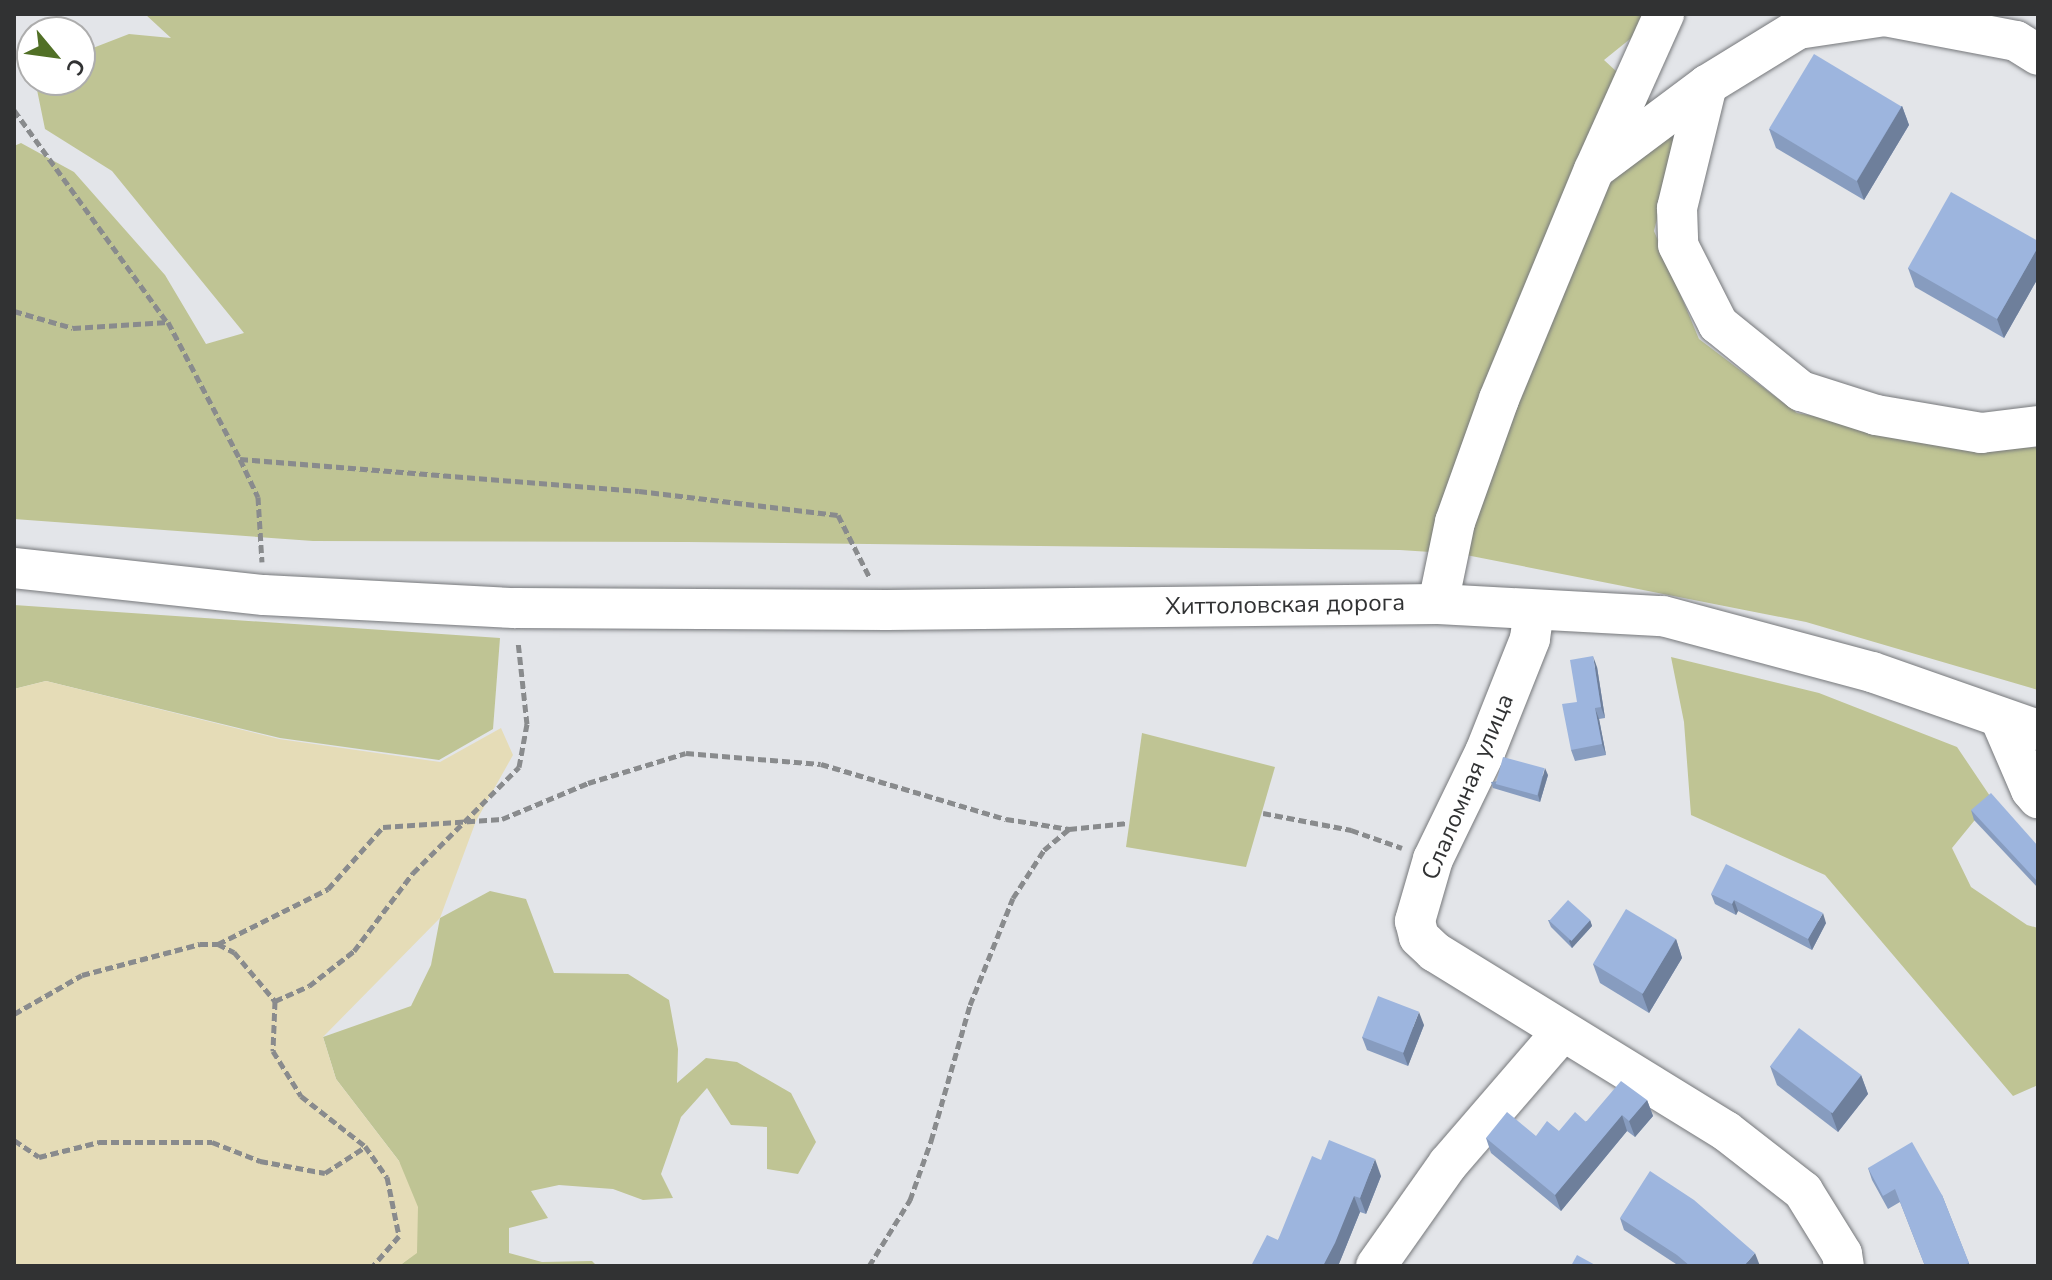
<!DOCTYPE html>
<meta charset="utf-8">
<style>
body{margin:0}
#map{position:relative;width:2052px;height:1280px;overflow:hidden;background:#e3e5e9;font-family:"Nunito Sans",sans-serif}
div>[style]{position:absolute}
.green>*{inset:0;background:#bfc494}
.sand>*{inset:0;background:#e5dcb7}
.path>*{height:5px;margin-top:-2.5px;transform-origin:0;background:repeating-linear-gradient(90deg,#898b8d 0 8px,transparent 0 12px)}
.roads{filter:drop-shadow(0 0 2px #76787b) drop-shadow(0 0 2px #76787b)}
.minor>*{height:40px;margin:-20px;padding:0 20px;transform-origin:20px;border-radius:20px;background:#fff}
.wall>*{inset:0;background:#879cbf}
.shaded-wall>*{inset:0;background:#6e7f9b}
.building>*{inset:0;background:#9db5de;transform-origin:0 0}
span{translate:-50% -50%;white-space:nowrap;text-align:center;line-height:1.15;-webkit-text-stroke:8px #fff;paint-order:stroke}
.street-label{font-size:24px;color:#313233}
.frame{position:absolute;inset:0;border:16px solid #313233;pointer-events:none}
.north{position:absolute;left:16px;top:16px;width:80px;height:80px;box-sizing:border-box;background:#fff;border:2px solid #adadad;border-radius:50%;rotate:119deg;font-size:22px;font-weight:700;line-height:32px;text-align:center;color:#313233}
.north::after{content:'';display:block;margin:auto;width:28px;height:36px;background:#517026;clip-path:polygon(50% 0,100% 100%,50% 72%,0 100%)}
</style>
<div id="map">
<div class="green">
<div style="clip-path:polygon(145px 14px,1661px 14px,1604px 60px,1679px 129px,1654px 231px,1699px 339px,1797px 413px,1997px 449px,2038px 447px,2038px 690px,1806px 622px,1461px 554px,1400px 550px,687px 542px,313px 541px,14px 519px,14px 146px,21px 143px,74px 172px,165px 275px,206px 344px,244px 333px,112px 171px,45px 129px,35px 80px,80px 80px,80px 53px,129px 34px,171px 38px)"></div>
<div style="clip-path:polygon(14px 605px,500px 638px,493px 729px,439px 760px,280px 738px,46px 681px,14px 689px)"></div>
<div style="clip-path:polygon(1671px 657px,1819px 693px,1957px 747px,1992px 799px,1952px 848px,1971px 887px,2027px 925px,2038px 928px,2038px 1085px,2013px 1096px,1825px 875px,1691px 815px,1684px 722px)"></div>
<div style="clip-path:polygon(1142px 733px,1275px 767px,1246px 867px,1126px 847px)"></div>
<div style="clip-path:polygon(490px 891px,526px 899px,554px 973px,628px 974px,669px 1000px,678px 1049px,677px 1083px,706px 1058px,737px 1062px,791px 1093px,816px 1142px,798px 1174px,767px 1169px,767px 1127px,731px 1125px,707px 1088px,681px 1117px,661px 1174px,673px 1198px,643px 1200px,613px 1189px,559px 1185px,531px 1191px,548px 1218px,509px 1228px,509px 1253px,542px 1262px,592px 1261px,597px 1266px,399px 1266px,417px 1252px,399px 1161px,336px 1079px,323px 1037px,411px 1006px,431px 965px,440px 918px)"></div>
</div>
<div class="sand">
<div style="clip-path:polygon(46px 681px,279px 739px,440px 762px,501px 728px,513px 755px,476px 821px,440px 918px,323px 1037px,336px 1079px,399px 1161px,418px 1207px,417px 1253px,399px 1266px,14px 1266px,14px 689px)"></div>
</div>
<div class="path">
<div style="left:14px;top:110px;width:261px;rotate:54.2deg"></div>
<div style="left:14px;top:311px;width:61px;rotate:16.1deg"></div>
<div style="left:73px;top:328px;width:95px;rotate:-3.6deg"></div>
<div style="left:168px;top:322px;width:155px;rotate:62.3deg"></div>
<div style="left:240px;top:459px;width:400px;rotate:4.6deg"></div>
<div style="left:639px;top:491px;width:200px;rotate:6.9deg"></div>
<div style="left:838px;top:515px;width:71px;rotate:63.1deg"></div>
<div style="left:240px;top:459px;width:42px;rotate:64.7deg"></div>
<div style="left:258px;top:497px;width:65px;rotate:86.5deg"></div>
<div style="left:1263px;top:813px;width:90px;rotate:10.9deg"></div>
<div style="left:1351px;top:830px;width:54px;rotate:19.4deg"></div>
<div style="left:218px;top:944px;width:123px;rotate:-26.6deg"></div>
<div style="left:328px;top:889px;width:83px;rotate:-48.4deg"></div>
<div style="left:383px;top:827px;width:119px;rotate:-3.8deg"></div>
<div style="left:502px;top:819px;width:93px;rotate:-22.7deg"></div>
<div style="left:588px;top:783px;width:102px;rotate:-17deg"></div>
<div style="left:686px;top:753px;width:135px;rotate:4.7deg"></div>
<div style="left:821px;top:764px;width:193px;rotate:16.6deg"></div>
<div style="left:1006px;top:819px;width:64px;rotate:9deg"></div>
<div style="left:1069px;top:829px;width:59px;rotate:-5.8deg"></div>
<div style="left:275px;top:1001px;width:37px;rotate:-24deg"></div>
<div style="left:309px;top:986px;width:57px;rotate:-37.9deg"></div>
<div style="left:354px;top:951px;width:98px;rotate:-52.9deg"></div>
<div style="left:413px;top:873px;width:150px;rotate:-45deg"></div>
<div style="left:519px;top:767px;width:44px;rotate:-79.5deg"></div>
<div style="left:527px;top:724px;width:83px;rotate:-96.2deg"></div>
<div style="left:14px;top:1014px;width:78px;rotate:-29.8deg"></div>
<div style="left:82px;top:975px;width:122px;rotate:-14.7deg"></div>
<div style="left:200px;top:944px;width:18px"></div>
<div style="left:218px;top:944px;width:18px;rotate:27deg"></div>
<div style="left:234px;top:952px;width:64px;rotate:50.1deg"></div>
<div style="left:275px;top:1001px;width:50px;rotate:92.3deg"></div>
<div style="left:273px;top:1051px;width:53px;rotate:58.1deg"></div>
<div style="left:301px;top:1096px;width:81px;rotate:38deg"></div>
<div style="left:365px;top:1146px;width:38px;rotate:55deg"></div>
<div style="left:387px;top:1177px;width:60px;rotate:78.5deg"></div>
<div style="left:399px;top:1236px;width:40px;rotate:131deg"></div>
<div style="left:14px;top:1140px;width:30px;rotate:34deg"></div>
<div style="left:39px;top:1157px;width:62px;rotate:-14deg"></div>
<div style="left:99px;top:1142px;width:113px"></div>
<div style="left:212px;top:1142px;width:52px;rotate:21.6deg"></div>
<div style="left:260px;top:1161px;width:66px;rotate:10.5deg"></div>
<div style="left:325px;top:1173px;width:48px;rotate:-33deg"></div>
<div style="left:869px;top:1266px;width:78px;rotate:-58.2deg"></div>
<div style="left:910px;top:1200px;width:63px;rotate:-70.4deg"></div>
<div style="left:931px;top:1141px;width:141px;rotate:-74deg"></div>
<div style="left:970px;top:1005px;width:115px;rotate:-68.1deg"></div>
<div style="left:1013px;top:898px;width:57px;rotate:-57.1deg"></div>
<div style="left:1044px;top:850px;width:33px;rotate:-40deg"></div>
</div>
<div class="roads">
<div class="minor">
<div style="left:1707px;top:85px;width:127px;rotate:103.7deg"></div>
<div style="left:1677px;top:208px;width:37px;rotate:88deg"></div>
<div style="left:1678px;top:245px;width:89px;rotate:63.1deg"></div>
<div style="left:1718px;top:324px;width:107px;rotate:38.9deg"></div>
<div style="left:1801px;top:391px;width:79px;rotate:17.7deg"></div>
<div style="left:1876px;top:415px;width:107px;rotate:9.7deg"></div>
<div style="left:1981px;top:433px;width:57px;rotate:-7deg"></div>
<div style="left:1600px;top:165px;width:134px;rotate:-36.8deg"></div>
<div style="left:1707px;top:85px;width:107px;rotate:-31.6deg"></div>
<div style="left:1798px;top:29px;width:88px;rotate:-8.5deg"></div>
<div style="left:1885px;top:16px;width:133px;rotate:10.8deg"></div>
<div style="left:2016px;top:41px;width:26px;rotate:32deg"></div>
<div style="left:14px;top:568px;width:251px;rotate:6.2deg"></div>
<div style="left:264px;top:595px;width:251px;rotate:3deg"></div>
<div style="left:515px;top:608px;width:372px;rotate:0.3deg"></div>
<div style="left:887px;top:610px;width:551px;rotate:-0.62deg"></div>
<div style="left:1438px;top:604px;width:225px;rotate:3.1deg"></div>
<div style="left:1663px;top:616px;width:216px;rotate:15deg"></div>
<div style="left:1872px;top:672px;width:176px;rotate:19.3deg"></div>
<div style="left:1438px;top:604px;width:84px;rotate:-78.3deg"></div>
<div style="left:1455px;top:522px;width:131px;rotate:-70.3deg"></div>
<div style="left:1499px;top:399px;width:248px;rotate:-67.5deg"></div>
<div style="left:1594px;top:170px;width:171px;rotate:-65.8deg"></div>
<div style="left:1534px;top:610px;width:29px;rotate:98deg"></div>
<div style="left:1530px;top:639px;width:122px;rotate:111.7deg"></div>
<div style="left:1485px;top:752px;width:119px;rotate:115.9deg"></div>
<div style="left:1433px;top:859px;width:65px;rotate:106.2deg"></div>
<div style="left:1415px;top:921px;width:16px;rotate:76deg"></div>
<div style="left:1419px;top:937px;width:22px;rotate:43deg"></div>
<div style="left:1435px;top:952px;width:342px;rotate:31.6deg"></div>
<div style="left:1726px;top:1131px;width:98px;rotate:37.9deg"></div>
<div style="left:1803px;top:1191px;width:74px;rotate:58.2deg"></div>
<div style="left:1842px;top:1254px;width:12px;rotate:81deg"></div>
<div style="left:2000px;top:718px;width:78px;rotate:66.7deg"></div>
<div style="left:2031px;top:790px;width:11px;rotate:49deg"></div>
<div style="left:1376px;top:1266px;width:125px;rotate:-54.8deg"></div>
<div style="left:1448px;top:1164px;width:174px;rotate:-49.2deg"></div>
</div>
</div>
<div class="wall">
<div style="clip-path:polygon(1902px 106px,1909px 125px,1864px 200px,1776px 148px,1769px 129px)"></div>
<div style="clip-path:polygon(2038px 241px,2038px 278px,2004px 338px,1915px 287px,1908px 268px)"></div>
<div style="clip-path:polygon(1597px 667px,1605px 718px,1599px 719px,1606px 755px,1575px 761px,1571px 750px,1577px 702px)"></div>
<div style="clip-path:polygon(1548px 775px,1540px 802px,1493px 788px,1491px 782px)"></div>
<div style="clip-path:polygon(1971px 810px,2038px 846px,2038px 888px,1974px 820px)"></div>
<div style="clip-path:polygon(1711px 894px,1826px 923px,1812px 950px,1738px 911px,1736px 915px,1715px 904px)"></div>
<div style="clip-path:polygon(1548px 920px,1590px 920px,1592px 926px,1572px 948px,1551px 927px)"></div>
<div style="clip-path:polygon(1676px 939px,1682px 958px,1649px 1013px,1600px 983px,1593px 964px)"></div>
<div style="clip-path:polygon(1424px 1025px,1408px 1066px,1367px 1050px,1362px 1037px)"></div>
<div style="clip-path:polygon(1770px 1066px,1861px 1075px,1868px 1094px,1838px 1132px,1777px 1085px)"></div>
<div style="clip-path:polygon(1647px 1100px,1653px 1116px,1635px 1137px,1627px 1131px,1561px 1211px,1491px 1153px,1486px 1138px,1536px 1136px,1559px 1131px)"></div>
<div style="clip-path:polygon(1321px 1160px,1381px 1176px,1366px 1214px,1360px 1212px,1338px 1266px,1251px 1266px,1278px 1240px)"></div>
<div style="clip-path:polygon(1868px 1168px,1942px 1195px,1970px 1266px,1925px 1266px,1900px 1202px,1888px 1209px,1872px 1180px)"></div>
<div style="clip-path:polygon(1620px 1218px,1760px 1266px,1679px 1266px,1624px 1230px)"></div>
</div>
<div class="shaded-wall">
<div style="clip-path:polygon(1902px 106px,1909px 125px,1864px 200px,1857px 181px)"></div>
<div style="clip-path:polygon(2038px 247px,2038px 278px,2004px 338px,1997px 319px)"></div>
<div style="clip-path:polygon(1593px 656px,1597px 667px,1605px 718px,1601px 707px)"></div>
<div style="clip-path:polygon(1595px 708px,1599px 719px,1606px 755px,1602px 744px)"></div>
<div style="clip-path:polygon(1545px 768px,1548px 775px,1540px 802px,1538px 795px)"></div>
<div style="clip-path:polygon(1734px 900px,1738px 911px,1736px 915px,1732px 904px)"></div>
<div style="clip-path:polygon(1823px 913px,1826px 923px,1812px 950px,1808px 939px)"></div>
<div style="clip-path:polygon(1590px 920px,1592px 926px,1572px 948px,1569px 941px)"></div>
<div style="clip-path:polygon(1676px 939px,1682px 958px,1649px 1013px,1642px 994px)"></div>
<div style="clip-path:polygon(1419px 1012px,1424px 1025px,1408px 1066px,1403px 1053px)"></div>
<div style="clip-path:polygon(1861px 1075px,1868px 1094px,1838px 1132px,1831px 1113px)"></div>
<div style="clip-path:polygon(1647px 1100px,1653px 1116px,1635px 1137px,1629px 1121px)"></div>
<div style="clip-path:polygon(1622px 1115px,1627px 1131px,1561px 1211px,1555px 1195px)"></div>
<div style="clip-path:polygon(1375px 1159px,1381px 1176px,1366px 1214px,1360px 1198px)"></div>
<div style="clip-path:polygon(1354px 1196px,1360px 1212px,1341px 1259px,1338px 1266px,1323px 1266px)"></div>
<div style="clip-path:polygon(1755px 1253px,1760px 1266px,1744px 1266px)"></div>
</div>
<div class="building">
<div style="left:1814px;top:54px;width:102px;height:87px;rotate:31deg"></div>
<div style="clip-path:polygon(1951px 192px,2038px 241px,2038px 247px,1997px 319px,1908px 268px)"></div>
<div style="clip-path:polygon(1593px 656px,1601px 707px,1595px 708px,1602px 744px,1571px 750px,1562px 704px,1577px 702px,1570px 660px)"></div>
<div style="left:1503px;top:757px;width:43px;height:28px;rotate:15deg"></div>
<div style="clip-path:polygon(1991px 793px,2038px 846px,2038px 882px,1971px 810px)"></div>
<div style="clip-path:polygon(1726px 864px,1823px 913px,1808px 939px,1734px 900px,1732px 904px,1711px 894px)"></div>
<div style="left:1568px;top:900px;width:30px;height:28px;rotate:42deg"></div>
<div style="left:1626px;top:909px;width:58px;height:64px;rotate:31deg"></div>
<div style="left:1378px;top:996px;width:44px;height:44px;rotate:21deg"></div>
<div style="left:1799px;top:1028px;width:78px;height:48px;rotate:37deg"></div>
<div style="clip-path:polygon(1621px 1081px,1647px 1100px,1629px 1121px,1622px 1115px,1555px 1195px,1486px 1138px,1507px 1112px,1536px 1136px,1547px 1121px,1559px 1131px,1575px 1112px,1586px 1122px)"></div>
<div style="clip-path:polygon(1329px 1140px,1375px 1159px,1360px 1198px,1354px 1196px,1335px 1243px,1323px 1266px,1251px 1266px,1267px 1235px,1278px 1240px,1312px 1156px,1321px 1160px)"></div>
<div style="clip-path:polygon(1912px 1142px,1942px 1195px,1969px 1263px,1960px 1266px,1925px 1266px,1895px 1189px,1883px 1196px,1868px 1168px)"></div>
<div style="clip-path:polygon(1650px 1171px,1694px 1200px,1755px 1253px,1744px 1266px,1690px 1266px,1677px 1255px,1620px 1218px)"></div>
<div style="clip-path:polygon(1577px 1255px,1597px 1266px,1571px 1266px)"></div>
</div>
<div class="street-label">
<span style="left:1285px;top:605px;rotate:-1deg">Хиттоловская дорога</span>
<span style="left:1468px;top:787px;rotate:-67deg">Слаломная улица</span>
</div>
<div class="frame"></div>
<div class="north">С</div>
</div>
